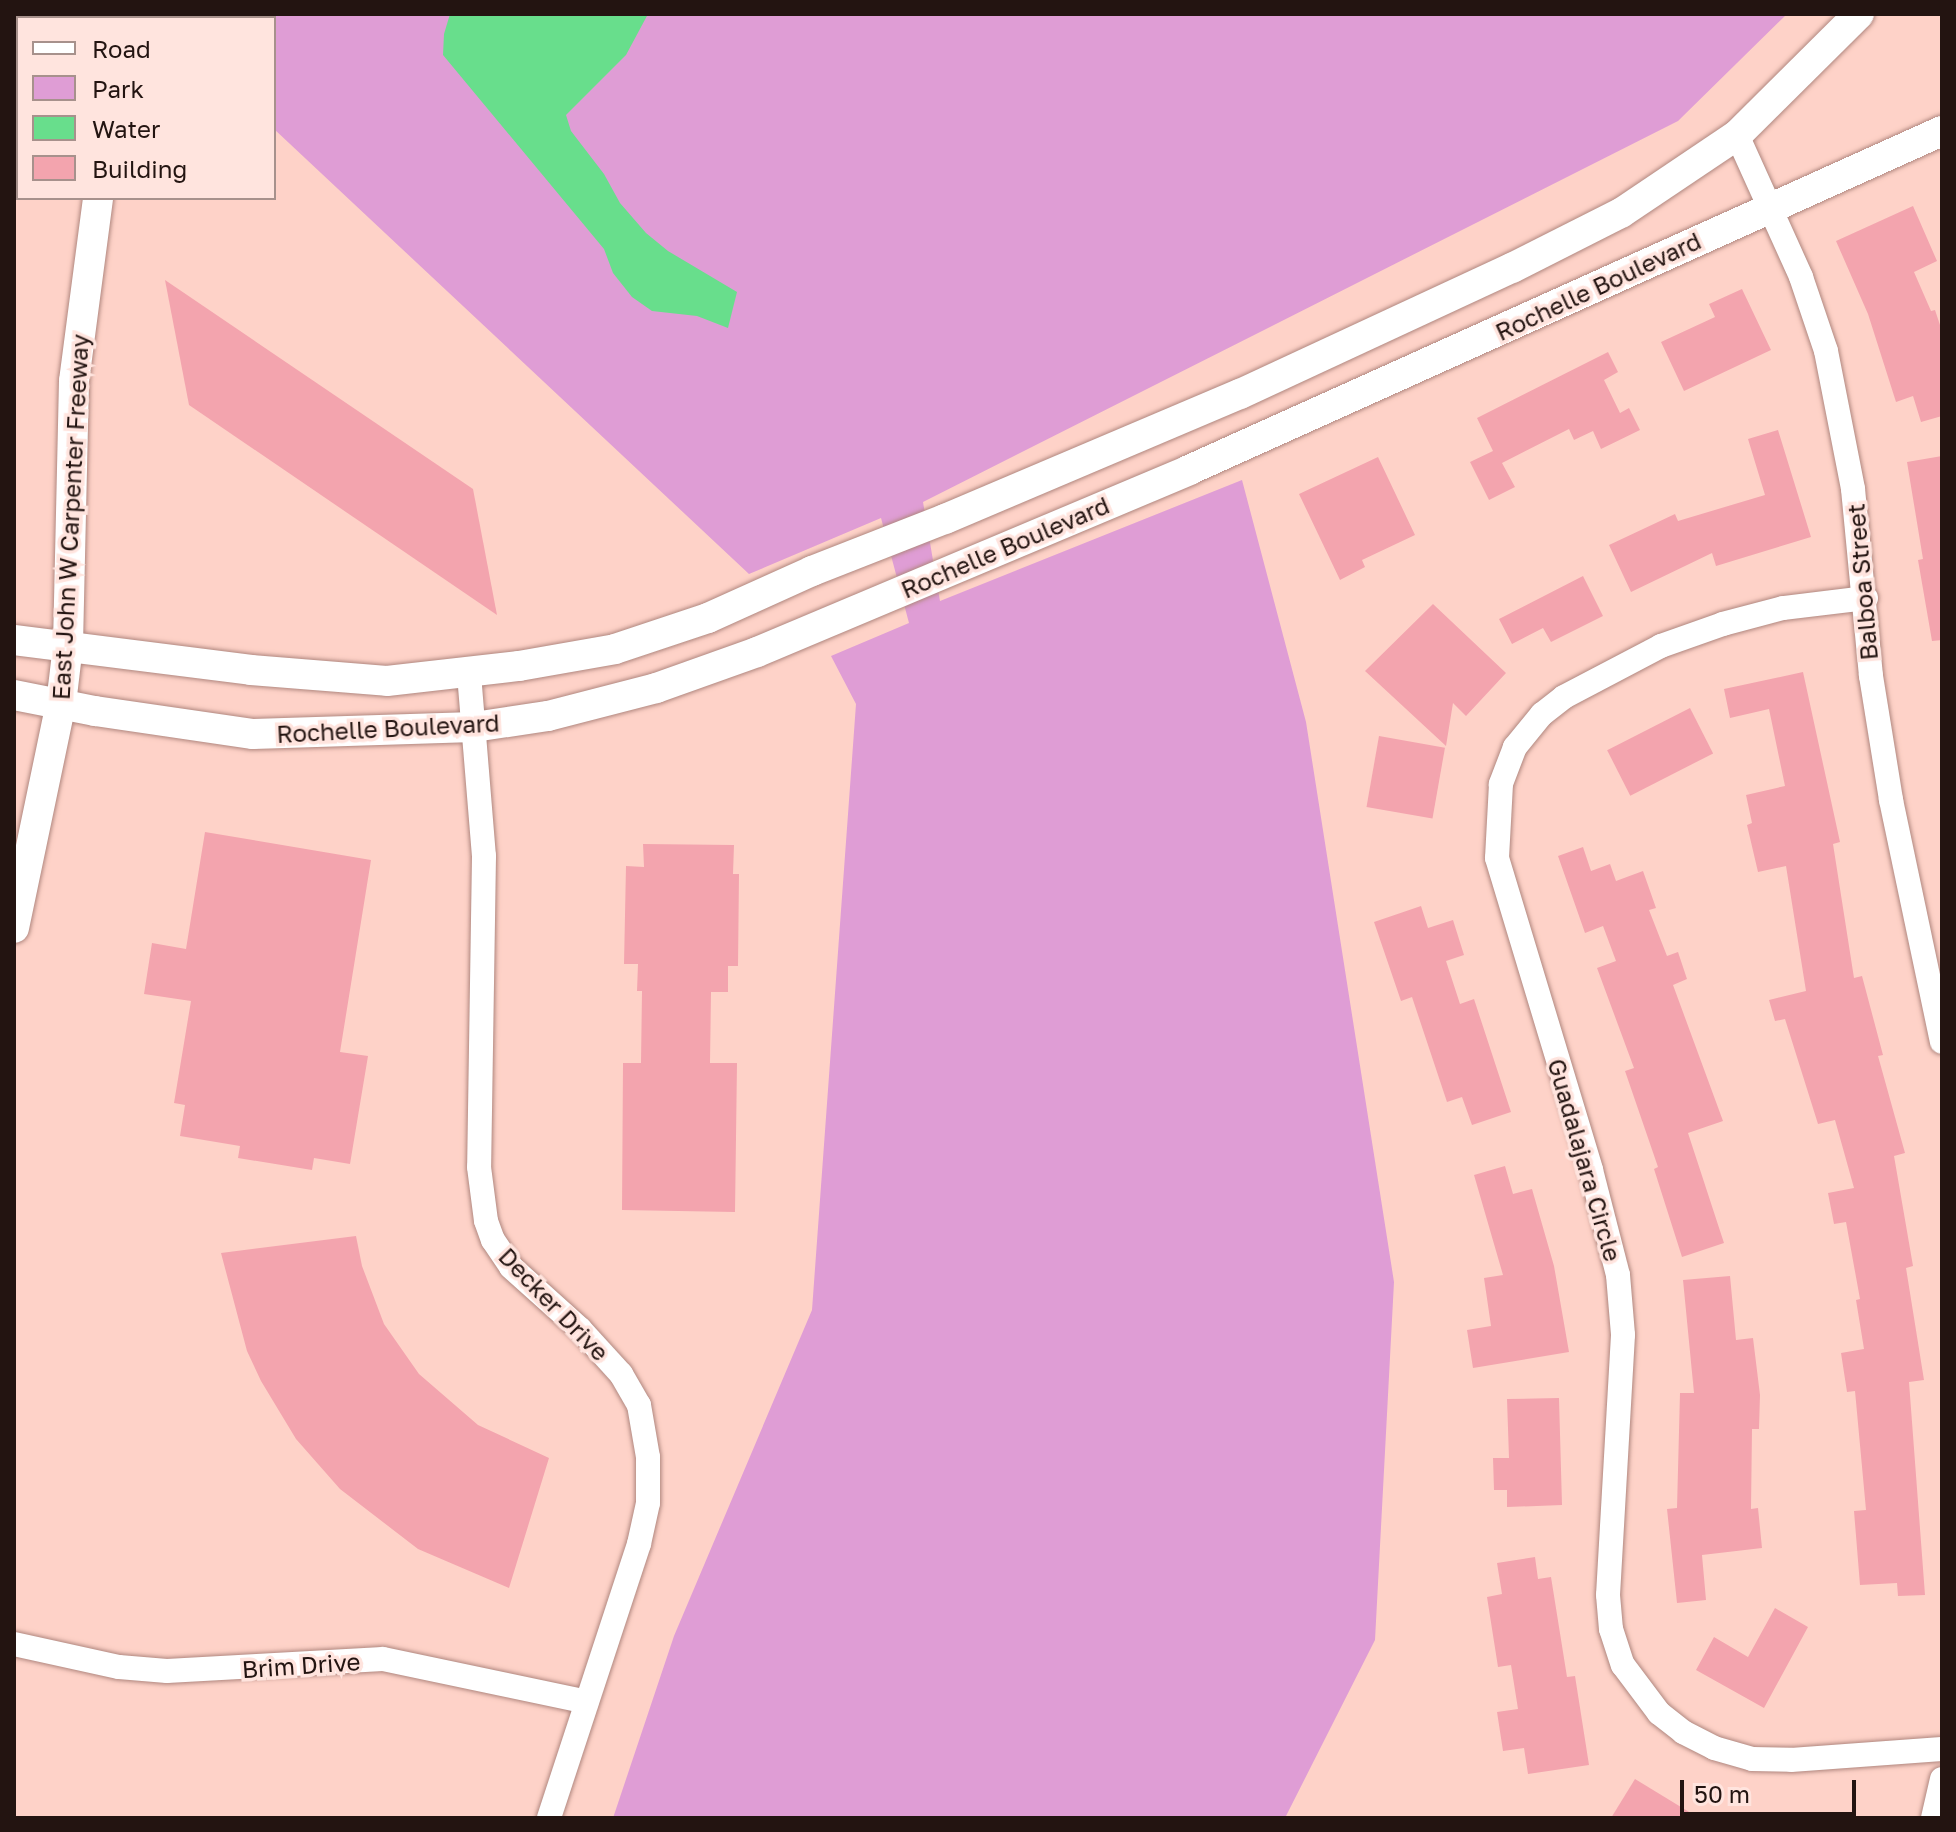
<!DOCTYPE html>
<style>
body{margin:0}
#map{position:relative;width:1956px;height:1832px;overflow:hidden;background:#fed2c8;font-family:"Golos Text",sans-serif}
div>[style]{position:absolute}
.green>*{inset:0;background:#df9dd5}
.water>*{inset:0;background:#68de8c}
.building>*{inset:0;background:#f3a4ae;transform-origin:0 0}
.roads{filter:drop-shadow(0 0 2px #b0877f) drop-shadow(0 0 2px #b0877f)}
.minor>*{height:24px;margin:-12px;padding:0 12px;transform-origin:12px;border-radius:12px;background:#fff}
.major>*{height:30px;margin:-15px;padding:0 15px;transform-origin:15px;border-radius:15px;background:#fff}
.highway>*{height:36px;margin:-18px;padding:0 18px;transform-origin:18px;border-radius:18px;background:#fff}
span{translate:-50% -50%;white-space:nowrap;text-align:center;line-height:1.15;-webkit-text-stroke:7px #ffe4de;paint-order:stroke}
.street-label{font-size:24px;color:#231411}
.frame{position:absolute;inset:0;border:16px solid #231411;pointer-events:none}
.legend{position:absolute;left:16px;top:16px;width:260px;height:184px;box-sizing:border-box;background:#ffe4de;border:2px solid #a7918c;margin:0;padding:10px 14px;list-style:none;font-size:24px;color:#231411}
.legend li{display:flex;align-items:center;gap:16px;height:40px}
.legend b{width:40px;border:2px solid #a7918c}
.scale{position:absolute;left:1680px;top:1780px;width:176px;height:36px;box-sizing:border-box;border:4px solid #231411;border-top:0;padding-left:10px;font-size:24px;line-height:28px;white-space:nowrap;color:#231411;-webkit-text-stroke:6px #ffe4de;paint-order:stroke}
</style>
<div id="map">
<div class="green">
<div style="clip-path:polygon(200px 14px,1787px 14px,1678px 121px,923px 502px,940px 601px,1242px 480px,1306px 722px,1394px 1282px,1375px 1640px,1285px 1818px,613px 1818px,674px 1636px,812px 1310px,856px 704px,831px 656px,909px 623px,881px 518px,749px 574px,274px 129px,274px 18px,201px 18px)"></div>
</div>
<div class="water">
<div style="clip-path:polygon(450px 14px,648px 14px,626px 55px,566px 115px,571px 131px,604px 174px,620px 203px,646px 233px,668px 251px,737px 292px,728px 328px,697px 316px,652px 311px,632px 297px,613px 273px,604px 249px,443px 55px,444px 34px)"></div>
</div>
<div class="building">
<div style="clip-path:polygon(1913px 206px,1937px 261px,1914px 272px,1931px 311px,1935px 310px,1942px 331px,1942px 416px,1921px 422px,1913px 396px,1896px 402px,1868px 314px,1836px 241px)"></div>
<div style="clip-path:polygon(165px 280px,473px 489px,497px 615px,189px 405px)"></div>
<div style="clip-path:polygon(1742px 289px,1771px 350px,1684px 391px,1661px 342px,1715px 317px,1709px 304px)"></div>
<div style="clip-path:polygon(1608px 352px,1618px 372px,1604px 380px,1620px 413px,1629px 408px,1640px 430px,1601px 449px,1593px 431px,1574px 440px,1569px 429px,1502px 463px,1515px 487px,1489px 500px,1470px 462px,1493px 451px,1477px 418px)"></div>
<div style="clip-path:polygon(1778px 430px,1811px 537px,1716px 566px,1712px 553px,1631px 592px,1609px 545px,1675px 514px,1678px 521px,1765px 495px,1748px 439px)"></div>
<div style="clip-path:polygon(1942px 456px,1942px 640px,1932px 641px,1918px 560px,1923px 559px,1907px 462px)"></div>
<div style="clip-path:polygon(1378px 457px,1415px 535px,1362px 560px,1365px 567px,1340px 580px,1299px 494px)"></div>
<div style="clip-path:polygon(1583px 576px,1603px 616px,1551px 642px,1543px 628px,1512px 644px,1499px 619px)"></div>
<div style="clip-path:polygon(1433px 604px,1506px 673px,1466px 716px,1453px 703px,1446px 746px,1365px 671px)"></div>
<div style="clip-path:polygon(1803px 672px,1840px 842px,1833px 844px,1854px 978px,1862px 976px,1883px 1055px,1878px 1056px,1905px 1153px,1894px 1156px,1913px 1266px,1906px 1268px,1924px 1380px,1909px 1382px,1925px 1595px,1898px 1596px,1897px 1583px,1860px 1585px,1854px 1511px,1866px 1510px,1855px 1391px,1847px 1392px,1841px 1353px,1864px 1349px,1856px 1300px,1860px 1299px,1846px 1222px,1834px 1224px,1828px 1193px,1854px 1188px,1835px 1120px,1818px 1124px,1785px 1019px,1775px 1021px,1769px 1000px,1806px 991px,1786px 866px,1758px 872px,1747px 825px,1752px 823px,1746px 795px,1785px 786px,1769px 709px,1730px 718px,1724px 689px)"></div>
<div style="left:1690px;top:708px;width:51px;height:93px;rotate:63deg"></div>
<div style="left:1379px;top:736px;width:67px;height:72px;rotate:10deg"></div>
<div style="clip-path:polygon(205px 832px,371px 860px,340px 1052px,368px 1056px,350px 1164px,314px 1158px,312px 1170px,238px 1158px,240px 1146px,180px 1136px,185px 1105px,174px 1103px,191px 1001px,144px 994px,152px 943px,186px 949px)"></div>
<div style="clip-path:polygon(643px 844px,734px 845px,733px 874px,739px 874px,738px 966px,728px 966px,728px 992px,711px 992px,710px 1063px,737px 1063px,735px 1212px,622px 1210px,623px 1063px,641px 1063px,642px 991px,637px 991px,638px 964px,624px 964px,626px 866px,644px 867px)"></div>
<div style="clip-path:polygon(1583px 847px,1591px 871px,1610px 864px,1616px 881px,1643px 871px,1656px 908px,1649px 910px,1667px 956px,1678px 952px,1687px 979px,1673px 985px,1723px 1121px,1688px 1133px,1724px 1243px,1682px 1257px,1654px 1169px,1658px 1167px,1625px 1071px,1634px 1068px,1597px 968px,1616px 961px,1603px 926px,1585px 933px,1558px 856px)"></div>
<div style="clip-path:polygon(1421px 906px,1428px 928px,1453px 920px,1464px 955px,1446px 961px,1460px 1004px,1474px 999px,1511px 1112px,1472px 1125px,1462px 1097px,1447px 1102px,1412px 997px,1401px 1001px,1374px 922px)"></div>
<div style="clip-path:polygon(1505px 1166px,1513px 1194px,1532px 1189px,1554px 1266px,1569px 1352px,1473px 1368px,1467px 1330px,1491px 1326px,1484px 1278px,1503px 1275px,1474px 1175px)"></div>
<div style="clip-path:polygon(356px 1236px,362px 1266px,384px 1324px,419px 1374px,478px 1425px,549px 1458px,509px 1588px,418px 1549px,340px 1489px,296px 1439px,261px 1381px,247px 1351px,221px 1253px)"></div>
<div style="clip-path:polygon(1730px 1276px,1736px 1340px,1753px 1338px,1760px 1395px,1759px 1429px,1752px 1429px,1751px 1509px,1758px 1508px,1762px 1548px,1702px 1555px,1706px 1600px,1677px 1603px,1667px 1509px,1677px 1508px,1680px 1393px,1694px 1393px,1683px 1280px)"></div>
<div style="clip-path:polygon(1559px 1398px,1562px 1505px,1507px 1507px,1507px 1490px,1494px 1490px,1493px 1458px,1509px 1458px,1507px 1399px)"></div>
<div style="clip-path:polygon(1535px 1557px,1538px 1579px,1551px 1577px,1567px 1677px,1575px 1676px,1589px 1765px,1528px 1774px,1524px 1748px,1503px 1751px,1497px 1712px,1518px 1709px,1511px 1665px,1498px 1667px,1487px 1597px,1502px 1594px,1497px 1563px)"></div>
<div style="clip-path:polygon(1775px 1608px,1808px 1627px,1764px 1708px,1696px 1670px,1714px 1637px,1748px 1657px)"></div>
<div style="clip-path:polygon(1635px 1779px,1699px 1818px,1611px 1818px)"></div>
</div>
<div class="roads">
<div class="minor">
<div style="left:1737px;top:135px;width:156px;rotate:65.7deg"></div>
<div style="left:1801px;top:277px;width:78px;rotate:71.3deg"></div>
<div style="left:1826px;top:351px;width:141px;rotate:78.9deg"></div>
<div style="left:1853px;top:489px;width:188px;rotate:84.5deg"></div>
<div style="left:1871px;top:676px;width:126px;rotate:80.8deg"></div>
<div style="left:1891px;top:800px;width:247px;rotate:78.1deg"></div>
<div style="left:1866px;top:598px;width:84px;rotate:173.1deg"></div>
<div style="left:1783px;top:608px;width:62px;rotate:165.1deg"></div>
<div style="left:1723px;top:624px;width:66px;rotate:160.5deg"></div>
<div style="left:1661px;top:646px;width:110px;rotate:152.3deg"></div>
<div style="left:1564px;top:697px;width:28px;rotate:142deg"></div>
<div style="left:1542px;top:714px;width:43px;rotate:129.3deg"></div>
<div style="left:1515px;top:747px;width:40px;rotate:111deg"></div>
<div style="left:1501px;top:784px;width:74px;rotate:93.1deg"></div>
<div style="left:1497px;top:858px;width:326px;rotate:73.2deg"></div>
<div style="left:1591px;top:1170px;width:108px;rotate:75.6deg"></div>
<div style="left:1618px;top:1275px;width:60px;rotate:85.2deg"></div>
<div style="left:1623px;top:1335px;width:260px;rotate:93.3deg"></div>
<div style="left:1608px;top:1595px;width:34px;rotate:85deg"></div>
<div style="left:1611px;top:1629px;width:38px;rotate:72deg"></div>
<div style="left:1623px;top:1665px;width:60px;rotate:53.1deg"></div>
<div style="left:1659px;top:1713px;width:31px;rotate:38deg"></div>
<div style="left:1683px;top:1732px;width:35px;rotate:27deg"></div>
<div style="left:1714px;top:1748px;width:40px;rotate:16deg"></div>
<div style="left:1752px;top:1759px;width:39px;rotate:1deg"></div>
<div style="left:1791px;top:1760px;width:151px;rotate:-4.2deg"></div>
<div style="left:469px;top:674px;width:183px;rotate:85.3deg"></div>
<div style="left:484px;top:856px;width:311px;rotate:90.9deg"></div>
<div style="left:479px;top:1167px;width:54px;rotate:82.6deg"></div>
<div style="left:486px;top:1221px;width:20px;rotate:70deg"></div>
<div style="left:493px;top:1240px;width:32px;rotate:56deg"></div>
<div style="left:511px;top:1267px;width:93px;rotate:41.9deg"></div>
<div style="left:580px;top:1329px;width:61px;rotate:47.7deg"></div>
<div style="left:621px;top:1374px;width:36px;rotate:60deg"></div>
<div style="left:639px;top:1405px;width:53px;rotate:80.2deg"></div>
<div style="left:648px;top:1457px;width:46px;rotate:90deg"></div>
<div style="left:648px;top:1503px;width:42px;rotate:102.4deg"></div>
<div style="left:639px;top:1544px;width:288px;rotate:108.2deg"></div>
<div style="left:14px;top:1644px;width:107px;rotate:12.4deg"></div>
<div style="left:119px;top:1667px;width:48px;rotate:4.8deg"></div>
<div style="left:167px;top:1671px;width:216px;rotate:-3.2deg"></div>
<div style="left:383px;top:1659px;width:208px;rotate:11.9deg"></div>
<div style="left:1933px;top:1818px;width:40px;rotate:-77deg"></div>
</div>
<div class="major">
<div style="left:128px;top:18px;width:4px;rotate:-90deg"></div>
<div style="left:14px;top:640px;width:239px;rotate:7.2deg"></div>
<div style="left:251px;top:670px;width:136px;rotate:4.6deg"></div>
<div style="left:387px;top:681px;width:133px;rotate:-6.5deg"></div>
<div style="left:519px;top:666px;width:97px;rotate:-10deg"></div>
<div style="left:615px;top:649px;width:98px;rotate:-18.4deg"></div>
<div style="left:708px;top:618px;width:114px;rotate:-24.3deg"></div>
<div style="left:812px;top:571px;width:143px;rotate:-21.4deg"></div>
<div style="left:945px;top:519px;width:320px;rotate:-23deg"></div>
<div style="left:1240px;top:394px;width:300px;rotate:-24.9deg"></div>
<div style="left:1512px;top:268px;width:122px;rotate:-26.8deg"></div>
<div style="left:1621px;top:213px;width:140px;rotate:-33.9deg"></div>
<div style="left:1737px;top:135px;width:172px;rotate:-44.8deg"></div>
<div style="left:14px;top:695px;width:83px;rotate:11.2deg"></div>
<div style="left:95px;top:711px;width:160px;rotate:8.3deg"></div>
<div style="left:253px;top:734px;width:221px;rotate:-1.8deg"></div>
<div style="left:474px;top:727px;width:75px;rotate:-8.5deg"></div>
<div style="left:548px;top:716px;width:112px;rotate:-14.5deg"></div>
<div style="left:656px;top:688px;width:107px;rotate:-19.6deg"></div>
<div style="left:757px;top:652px;width:469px;rotate:-22.8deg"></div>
<div style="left:1189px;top:470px;width:826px;rotate:-24.24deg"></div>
<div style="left:14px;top:928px;width:229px;rotate:-78.2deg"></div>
<div style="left:61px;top:704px;width:59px;rotate:-83.2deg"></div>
<div style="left:68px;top:645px;width:264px;rotate:-88.7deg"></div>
<div style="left:74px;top:381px;width:185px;rotate:-82.5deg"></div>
</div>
<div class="highway">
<div style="left:35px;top:18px;width:4px;rotate:-76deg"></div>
<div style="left:109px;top:18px;width:4px;rotate:-76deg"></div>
<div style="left:14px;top:151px;width:27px;rotate:-82deg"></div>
</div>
</div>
<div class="street-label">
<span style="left:1598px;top:286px;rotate:-25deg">Rochelle Boulevard</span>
<span style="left:70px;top:517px;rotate:-87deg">East John W Carpenter Freeway</span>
<span style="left:1005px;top:547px;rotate:-23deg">Rochelle Boulevard</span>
<span style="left:1862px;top:582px;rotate:-95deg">Balboa Street</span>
<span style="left:388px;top:728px;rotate:-3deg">Rochelle Boulevard</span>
<span style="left:1585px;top:1160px;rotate:74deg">Guadalajara Circle</span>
<span style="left:554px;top:1304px;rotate:46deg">Decker Drive</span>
<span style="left:301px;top:1665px;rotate:-4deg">Brim Drive</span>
</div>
<div class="frame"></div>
<ul class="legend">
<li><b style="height:10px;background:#fff"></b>Road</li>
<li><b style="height:22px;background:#df9dd5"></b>Park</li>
<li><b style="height:22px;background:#68de8c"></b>Water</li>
<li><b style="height:22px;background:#f3a4ae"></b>Building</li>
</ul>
<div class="scale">50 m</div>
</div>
